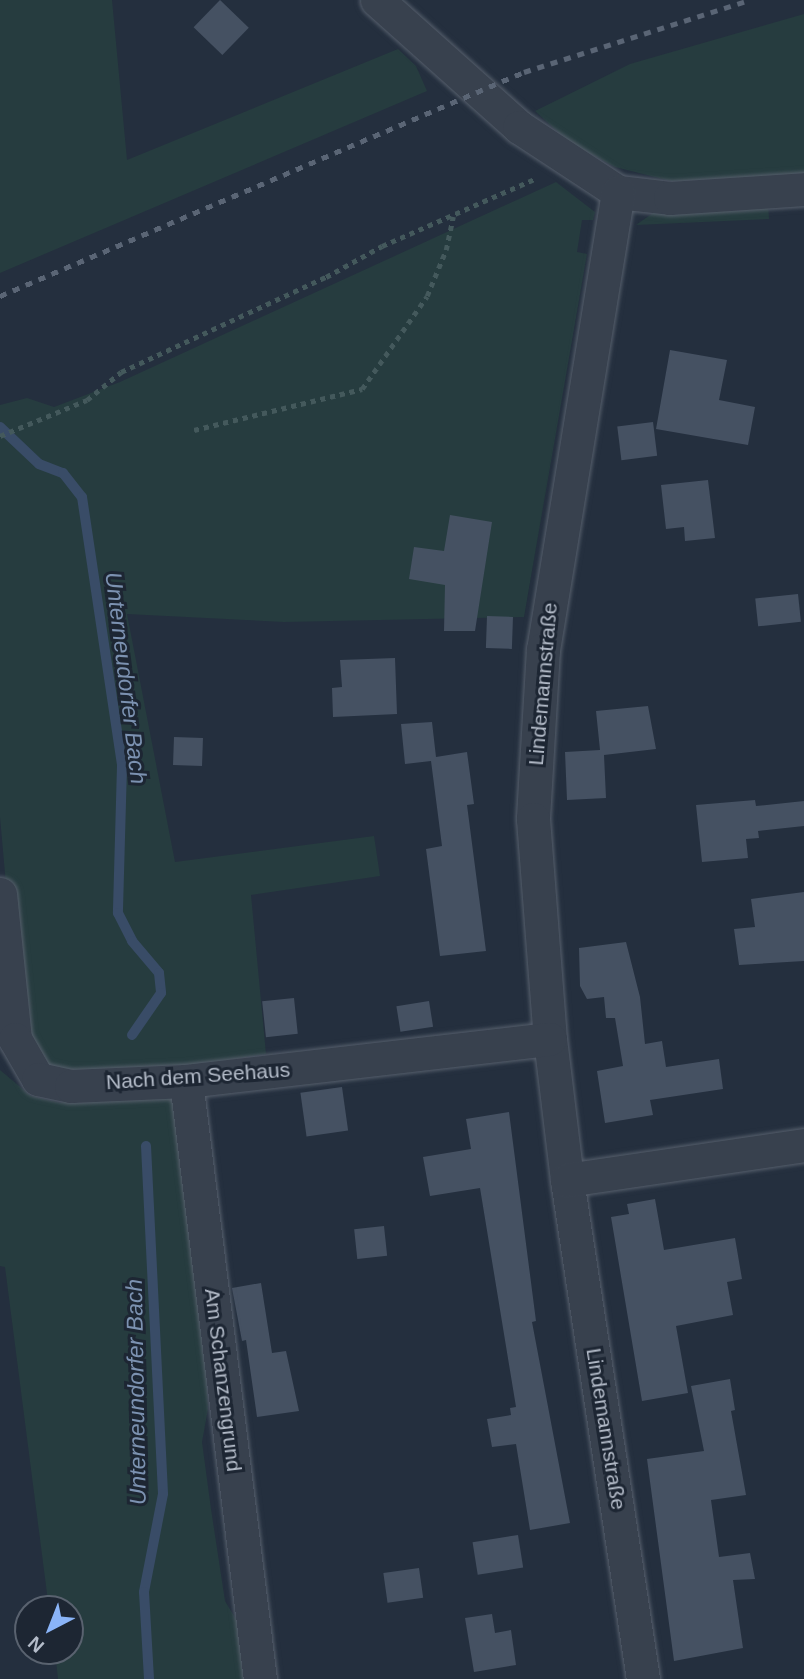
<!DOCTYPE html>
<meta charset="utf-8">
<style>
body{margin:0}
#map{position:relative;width:804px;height:1679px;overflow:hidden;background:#242f3e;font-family:Helvetica,sans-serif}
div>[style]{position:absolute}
.green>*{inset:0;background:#263c3f}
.stream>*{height:10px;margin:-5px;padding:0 5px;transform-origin:5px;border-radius:5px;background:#394c67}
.building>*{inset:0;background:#455162;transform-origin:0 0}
.path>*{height:4.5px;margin-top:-2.25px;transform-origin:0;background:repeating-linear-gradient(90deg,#44595c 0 5px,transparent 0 10px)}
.roads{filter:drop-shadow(0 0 2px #565f6c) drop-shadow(0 0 2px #565f6c)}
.minor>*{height:33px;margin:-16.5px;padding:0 16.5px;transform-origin:16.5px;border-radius:16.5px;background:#38414e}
.rail>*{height:5px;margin-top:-2.5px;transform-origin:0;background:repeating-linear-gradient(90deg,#5a6575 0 7px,transparent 0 14px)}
span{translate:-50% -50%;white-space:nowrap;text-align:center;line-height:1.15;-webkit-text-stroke:6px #1d2633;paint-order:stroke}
.street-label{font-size:21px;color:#b4bcc9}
.water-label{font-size:23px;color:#7c92b1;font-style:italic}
.north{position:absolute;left:14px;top:1595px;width:70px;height:70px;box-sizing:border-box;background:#1d2633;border:2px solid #59626f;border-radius:50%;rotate:222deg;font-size:19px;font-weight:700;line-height:28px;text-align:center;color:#b4bcc9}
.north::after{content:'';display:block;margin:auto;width:24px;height:32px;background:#8ab4f8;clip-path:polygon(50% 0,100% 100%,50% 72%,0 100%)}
</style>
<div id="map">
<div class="green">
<div style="clip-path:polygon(0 0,112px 0,127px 160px,398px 49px,416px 66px,427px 91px,0 273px)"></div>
<div style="clip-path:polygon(804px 14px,804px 176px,671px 181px,615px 167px,569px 142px,535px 111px,630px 64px)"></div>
<div style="clip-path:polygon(556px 182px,595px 212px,593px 220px,582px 220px,577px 252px,587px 254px,524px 617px,284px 622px,127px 614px,175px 862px,374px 836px,380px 876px,251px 895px,266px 1054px,194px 1065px,57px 1073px,37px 1055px,15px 986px,0 817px,0 405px,27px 398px,54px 407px,120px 382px)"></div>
<div style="clip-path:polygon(768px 204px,769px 219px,636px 225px,660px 208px)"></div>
<div style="clip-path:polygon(0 1070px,31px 1096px,60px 1103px,76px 1095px,163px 1091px,174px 1099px,204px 1325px,208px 1409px,202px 1442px,211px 1509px,225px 1601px,243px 1631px,249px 1679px,58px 1679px,55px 1651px,70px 1651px,70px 1609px,49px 1609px,5px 1267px,0 1266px)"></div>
</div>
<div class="stream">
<div style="left:0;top:427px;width:54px;rotate:43.5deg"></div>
<div style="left:39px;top:464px;width:26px;rotate:21deg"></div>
<div style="left:63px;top:473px;width:31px;rotate:52deg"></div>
<div style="left:82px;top:497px;width:272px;rotate:81.5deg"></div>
<div style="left:122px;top:766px;width:147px;rotate:91.6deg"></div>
<div style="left:118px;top:913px;width:31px;rotate:63deg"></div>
<div style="left:132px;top:941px;width:42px;rotate:49.8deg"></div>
<div style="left:159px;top:973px;width:20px;rotate:84deg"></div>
<div style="left:161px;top:993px;width:51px;rotate:124.6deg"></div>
<div style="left:146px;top:1146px;width:348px;rotate:87.2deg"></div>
<div style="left:163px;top:1494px;width:100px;rotate:101deg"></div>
<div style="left:144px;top:1592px;width:87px;rotate:86.7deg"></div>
</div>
<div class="building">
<div style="left:220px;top:0;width:40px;height:38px;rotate:44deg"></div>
<div style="clip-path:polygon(670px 350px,727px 360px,719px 400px,755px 407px,748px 445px,656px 429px)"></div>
<div style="left:653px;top:422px;width:34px;height:36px;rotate:83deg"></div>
<div style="clip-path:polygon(708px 480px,715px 538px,685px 541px,684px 527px,666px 529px,661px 485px)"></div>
<div style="clip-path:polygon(450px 515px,492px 522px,475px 631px,444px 631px,445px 585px,409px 579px,414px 547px,444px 551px)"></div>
<div style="left:798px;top:594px;width:28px;height:43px;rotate:84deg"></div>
<div style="left:487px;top:616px;width:26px;height:32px;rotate:2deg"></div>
<div style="clip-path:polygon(395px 658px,397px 714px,333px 717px,332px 688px,342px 687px,340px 660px)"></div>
<div style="clip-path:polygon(648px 706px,656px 749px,604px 755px,606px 798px,567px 800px,565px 752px,600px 750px,596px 711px)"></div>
<div style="clip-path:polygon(432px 722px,436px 757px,467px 752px,474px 804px,467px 805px,486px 951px,440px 956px,426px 849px,442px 846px,431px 761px,405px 764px,401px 724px)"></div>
<div style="left:174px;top:737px;width:29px;height:28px;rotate:2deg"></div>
<div style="clip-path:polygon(755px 800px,756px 806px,804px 801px,804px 826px,758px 831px,759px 838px,746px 839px,748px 858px,702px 862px,696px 805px)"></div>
<div style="clip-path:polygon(804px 892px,804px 961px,739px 965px,734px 929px,755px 927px,751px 899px)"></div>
<div style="clip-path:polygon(626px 942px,640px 997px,645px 1044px,662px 1041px,666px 1067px,719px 1059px,723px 1089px,650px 1100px,653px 1115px,605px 1123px,597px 1071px,623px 1066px,615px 1018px,606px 1018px,604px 997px,587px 999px,580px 986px,579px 948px)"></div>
<div style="left:294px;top:998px;width:36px;height:32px;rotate:84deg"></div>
<div style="left:429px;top:1001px;width:26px;height:33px;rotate:81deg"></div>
<div style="left:342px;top:1087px;width:44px;height:42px;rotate:82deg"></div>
<div style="clip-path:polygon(509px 1112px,536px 1321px,532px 1322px,570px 1523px,530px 1530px,516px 1444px,492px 1447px,487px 1419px,511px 1415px,510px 1408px,516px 1407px,480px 1188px,430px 1196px,423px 1157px,471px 1149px,466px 1119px)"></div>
<div style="clip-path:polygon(655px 1199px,664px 1250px,735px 1238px,742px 1279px,727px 1282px,733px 1315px,676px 1326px,688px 1393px,642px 1401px,611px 1217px,629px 1214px,627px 1204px)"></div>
<div style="left:384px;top:1226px;width:30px;height:30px;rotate:84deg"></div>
<div style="clip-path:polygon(261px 1283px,272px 1353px,286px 1351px,299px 1411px,257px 1417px,246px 1340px,242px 1341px,232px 1288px)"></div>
<div style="clip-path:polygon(730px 1379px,735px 1410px,731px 1411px,746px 1495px,711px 1500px,719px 1557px,750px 1553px,755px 1579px,733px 1580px,743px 1648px,674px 1661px,647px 1459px,704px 1451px,691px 1386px)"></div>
<div style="left:518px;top:1535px;width:33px;height:46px;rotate:81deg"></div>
<div style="left:419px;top:1568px;width:30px;height:36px;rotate:82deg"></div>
<div style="clip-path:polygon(492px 1614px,495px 1633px,511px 1630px,516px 1665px,474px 1672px,465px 1618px)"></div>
</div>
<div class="path">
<div style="left:194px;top:430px;width:173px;rotate:-13.7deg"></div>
<div style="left:362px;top:389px;width:113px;rotate:-55deg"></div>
<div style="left:427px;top:296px;width:50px;rotate:-67.6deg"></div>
<div style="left:446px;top:250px;width:34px;rotate:-78deg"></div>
<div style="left:0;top:436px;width:94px;rotate:-22.5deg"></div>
<div style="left:87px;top:400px;width:44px;rotate:-39.5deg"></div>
<div style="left:121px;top:372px;width:226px;rotate:-24.9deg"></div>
<div style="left:326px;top:277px;width:64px;rotate:-29deg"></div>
<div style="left:382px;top:246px;width:169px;rotate:-23.7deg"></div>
</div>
<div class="roads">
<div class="minor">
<div style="left:377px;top:0;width:191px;rotate:41.8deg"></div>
<div style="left:519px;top:127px;width:118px;rotate:33.3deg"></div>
<div style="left:618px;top:192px;width:52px;rotate:6.6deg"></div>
<div style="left:670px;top:198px;width:134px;rotate:-3.8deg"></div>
<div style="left:618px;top:192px;width:463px;rotate:99.3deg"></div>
<div style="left:543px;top:649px;width:170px;rotate:93.4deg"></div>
<div style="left:533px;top:819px;width:221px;rotate:85.6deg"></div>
<div style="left:550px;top:1039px;width:142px;rotate:83.1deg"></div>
<div style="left:567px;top:1180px;width:505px;rotate:81.34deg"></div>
<div style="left:0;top:894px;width:146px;rotate:84.1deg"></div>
<div style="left:15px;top:1039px;width:46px;rotate:60.1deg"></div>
<div style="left:38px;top:1079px;width:34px;rotate:12deg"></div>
<div style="left:71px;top:1086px;width:115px;rotate:-2.5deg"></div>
<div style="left:186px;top:1081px;width:366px;rotate:-6.6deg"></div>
<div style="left:186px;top:1081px;width:603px;rotate:82.95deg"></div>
<div style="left:567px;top:1180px;width:240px;rotate:-8.4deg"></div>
</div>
</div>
<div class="rail">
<div style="left:0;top:296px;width:570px;rotate:-23.15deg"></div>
<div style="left:524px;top:72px;width:237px;rotate:-17.7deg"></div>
</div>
<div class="street-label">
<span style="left:543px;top:684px;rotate:-85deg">Lindemannstraße</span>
<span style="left:198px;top:1076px;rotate:-4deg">Nach dem Seehaus</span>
<span style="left:223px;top:1380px;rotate:83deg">Am Schanzengrund</span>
<span style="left:606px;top:1429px;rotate:81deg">Lindemannstraße</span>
</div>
<div class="water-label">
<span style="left:126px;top:678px;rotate:83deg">Unterneudorfer Bach</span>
<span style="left:136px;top:1392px;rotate:-91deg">Unterneundorfer Bach</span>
</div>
<div class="north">N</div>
</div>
